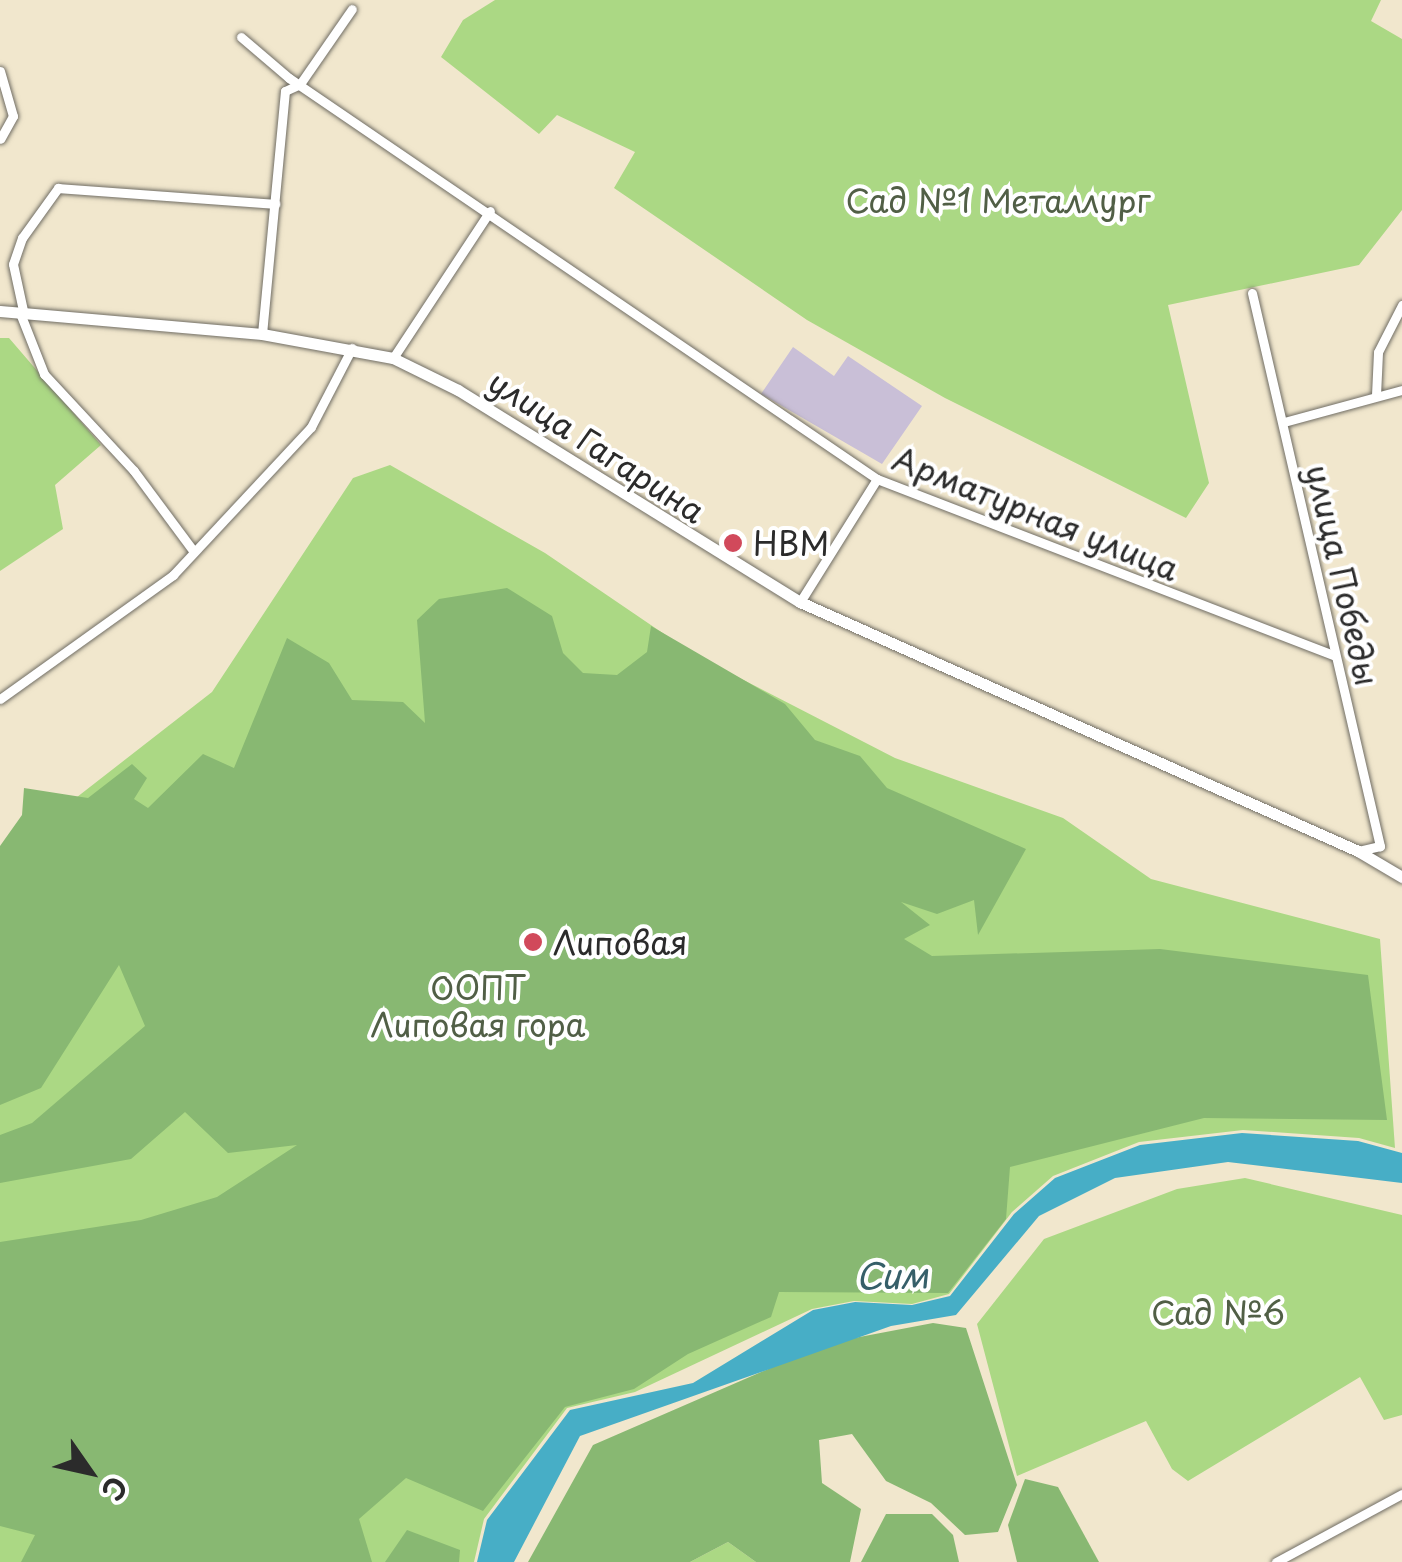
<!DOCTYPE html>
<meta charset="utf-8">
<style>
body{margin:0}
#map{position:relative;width:1402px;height:1562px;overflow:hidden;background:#f1e7cd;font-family:"Playpen Sans",sans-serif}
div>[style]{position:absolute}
.industrial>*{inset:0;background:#c9bfd7}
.green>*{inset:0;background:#abd884}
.forest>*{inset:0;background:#88b872}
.water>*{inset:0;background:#47aec6}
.roads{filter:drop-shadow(0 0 2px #706d64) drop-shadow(0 0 2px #706d64)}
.minor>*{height:9px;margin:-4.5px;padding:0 4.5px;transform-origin:4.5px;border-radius:4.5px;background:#fff}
.tertiary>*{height:11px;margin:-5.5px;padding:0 5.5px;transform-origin:5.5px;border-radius:5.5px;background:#fff}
.dots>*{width:28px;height:28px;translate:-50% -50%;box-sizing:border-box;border:5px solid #fff;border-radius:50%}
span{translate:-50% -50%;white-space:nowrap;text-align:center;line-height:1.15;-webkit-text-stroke:8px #fff;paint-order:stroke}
.park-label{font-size:32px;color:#515f46}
.street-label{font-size:32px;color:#2b2b2b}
.poi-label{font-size:32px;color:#2b2b2b}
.left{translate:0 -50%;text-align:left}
.water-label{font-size:35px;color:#365f69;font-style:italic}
.north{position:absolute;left:40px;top:1422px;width:100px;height:100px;-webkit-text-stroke:8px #fff;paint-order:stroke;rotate:124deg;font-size:28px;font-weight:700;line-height:40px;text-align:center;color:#2b2b2b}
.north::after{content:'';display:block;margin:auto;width:35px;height:45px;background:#2b2b2b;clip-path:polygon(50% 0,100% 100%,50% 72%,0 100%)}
</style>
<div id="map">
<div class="industrial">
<div style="clip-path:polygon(793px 347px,834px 376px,848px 356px,922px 406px,882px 464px,761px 394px)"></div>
</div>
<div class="green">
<div style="clip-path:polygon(495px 0,1381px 0,1371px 21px,1402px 39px,1402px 210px,1359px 265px,1168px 305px,1209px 483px,1186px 518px,945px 398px,807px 320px,614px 188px,635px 152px,557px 115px,539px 134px,441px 57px,463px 20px)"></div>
<div style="clip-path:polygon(0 338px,9px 338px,101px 445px,55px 485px,63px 529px,0 571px)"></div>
<div style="clip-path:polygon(390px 465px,545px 553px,695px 655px,895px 758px,1063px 818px,1151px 879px,1380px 939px,1395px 1148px,1359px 1138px,1243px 1130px,1139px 1142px,1053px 1176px,1012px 1212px,949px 1294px,912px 1304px,854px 1301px,812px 1309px,635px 1392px,567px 1408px,484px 1519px,474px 1562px,0 1562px,0 857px,212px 692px,353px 478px)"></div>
<div style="clip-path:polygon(1245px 1178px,1402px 1215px,1402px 1415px,1384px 1420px,1360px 1377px,1188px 1481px,1172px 1469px,1146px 1421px,1017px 1476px,977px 1324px,1044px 1239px,1177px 1189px)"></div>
<div style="clip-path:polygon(728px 1542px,756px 1562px,690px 1562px)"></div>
</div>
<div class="forest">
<div style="clip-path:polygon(507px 588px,552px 616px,563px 653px,583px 673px,617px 675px,647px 652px,651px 626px,785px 704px,815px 740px,860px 756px,887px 788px,1026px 849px,978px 935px,974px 900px,937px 914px,901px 902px,930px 925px,904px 939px,932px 956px,1160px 949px,1368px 975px,1387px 1120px,1204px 1118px,1010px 1167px,1006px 1219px,948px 1293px,779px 1292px,771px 1317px,688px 1354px,634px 1389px,565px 1407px,483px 1511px,406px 1478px,359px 1519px,372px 1562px,21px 1562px,35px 1535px,0 1526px,0 1242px,141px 1220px,217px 1197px,297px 1145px,228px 1153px,185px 1112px,131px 1159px,0 1183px,0 1135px,32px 1123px,145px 1026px,119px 965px,41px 1088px,0 1105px,0 846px,22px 815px,24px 788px,88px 798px,132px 764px,147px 778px,134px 799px,148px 808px,203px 754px,234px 768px,287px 638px,329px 663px,352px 700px,403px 702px,425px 723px,417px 620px,439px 599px)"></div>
<div style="clip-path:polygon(933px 1323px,966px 1328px,1017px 1485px,998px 1532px,965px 1535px,931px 1503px,886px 1481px,852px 1434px,819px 1440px,822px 1483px,861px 1509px,850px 1562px,756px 1562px,728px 1542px,690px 1562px,528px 1562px,593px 1445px,828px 1343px)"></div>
<div style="clip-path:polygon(1025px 1479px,1058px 1487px,1099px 1562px,1017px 1562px,1008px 1525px)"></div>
<div style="clip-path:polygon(886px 1514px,932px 1514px,953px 1535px,959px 1562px,861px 1562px)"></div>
<div style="clip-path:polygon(407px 1530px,460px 1550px,459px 1562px,385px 1562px)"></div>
</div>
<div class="water">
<div style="clip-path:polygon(1242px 1133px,1358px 1141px,1402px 1153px,1402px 1183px,1228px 1162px,1115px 1178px,1039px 1216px,956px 1315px,891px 1326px,580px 1436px,514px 1562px,477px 1562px,487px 1520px,570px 1410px,693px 1383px,813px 1310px,855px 1302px,912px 1305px,950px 1296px,1014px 1214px,1055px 1178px,1140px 1145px)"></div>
</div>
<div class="roads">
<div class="minor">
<div style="left:241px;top:37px;width:63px;rotate:40.5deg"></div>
<div style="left:289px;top:78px;width:712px;rotate:34.29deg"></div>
<div style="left:877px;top:479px;width:491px;rotate:21.1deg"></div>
<div style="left:0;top:71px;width:47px;rotate:73.9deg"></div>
<div style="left:13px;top:116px;width:26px;rotate:119deg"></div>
<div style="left:1252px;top:293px;width:568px;rotate:76.97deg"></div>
<div style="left:1380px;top:846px;width:23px;rotate:167deg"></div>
<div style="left:20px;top:313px;width:66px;rotate:68.5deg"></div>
<div style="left:44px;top:374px;width:132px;rotate:47.1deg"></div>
<div style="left:134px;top:471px;width:97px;rotate:53.4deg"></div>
<div style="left:24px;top:315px;width:52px;rotate:-102.2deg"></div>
<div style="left:13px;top:264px;width:28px;rotate:-71deg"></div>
<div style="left:22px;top:238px;width:62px;rotate:-54.2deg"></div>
<div style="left:58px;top:188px;width:218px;rotate:4.2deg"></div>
<div style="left:262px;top:334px;width:244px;rotate:-84.6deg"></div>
<div style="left:285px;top:91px;width:17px;rotate:-25deg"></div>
<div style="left:300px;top:84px;width:91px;rotate:-55.3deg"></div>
<div style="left:393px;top:358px;width:176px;rotate:-56.6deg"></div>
<div style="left:1376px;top:395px;width:43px;rotate:-87.3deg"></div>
<div style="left:1378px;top:352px;width:53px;rotate:-62.9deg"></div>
<div style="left:1284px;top:422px;width:122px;rotate:-15.2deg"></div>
<div style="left:800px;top:602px;width:145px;rotate:-58deg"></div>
<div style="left:0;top:699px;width:213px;rotate:-35.6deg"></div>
<div style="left:173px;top:575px;width:202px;rotate:-47deg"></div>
<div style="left:311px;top:427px;width:89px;rotate:-62.6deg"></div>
<div style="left:1276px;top:1562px;width:143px;rotate:-28.4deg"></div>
</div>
<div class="tertiary">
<div style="left:0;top:311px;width:263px;rotate:5deg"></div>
<div style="left:262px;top:334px;width:133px;rotate:10.4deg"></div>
<div style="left:393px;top:358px;width:72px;rotate:26.2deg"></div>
<div style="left:458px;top:390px;width:402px;rotate:31.8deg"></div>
<div style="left:800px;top:602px;width:611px;rotate:24.05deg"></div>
<div style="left:1358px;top:851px;width:51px;rotate:30.6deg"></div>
</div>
</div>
<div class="dots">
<div style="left:733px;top:543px;background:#d1495b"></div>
<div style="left:533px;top:942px;background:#d1495b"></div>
</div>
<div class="park-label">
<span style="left:998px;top:200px">Сад №1 Металлург</span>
<span style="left:478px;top:1006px">ООПТ<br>Липовая гора</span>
<span style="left:1218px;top:1312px">Сад №6</span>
</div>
<div class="street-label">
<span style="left:597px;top:446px;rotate:33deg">улица Гагарина</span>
<span style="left:1036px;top:513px;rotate:22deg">Арматурная улица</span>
<span style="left:1343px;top:575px;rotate:77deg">улица Победы</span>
</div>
<div class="poi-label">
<span class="left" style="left:753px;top:543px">НВМ</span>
<span class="left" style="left:553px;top:942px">Липовая</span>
</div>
<div class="water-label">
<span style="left:892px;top:1275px;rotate:-1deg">Сим</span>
</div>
<div class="north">С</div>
</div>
